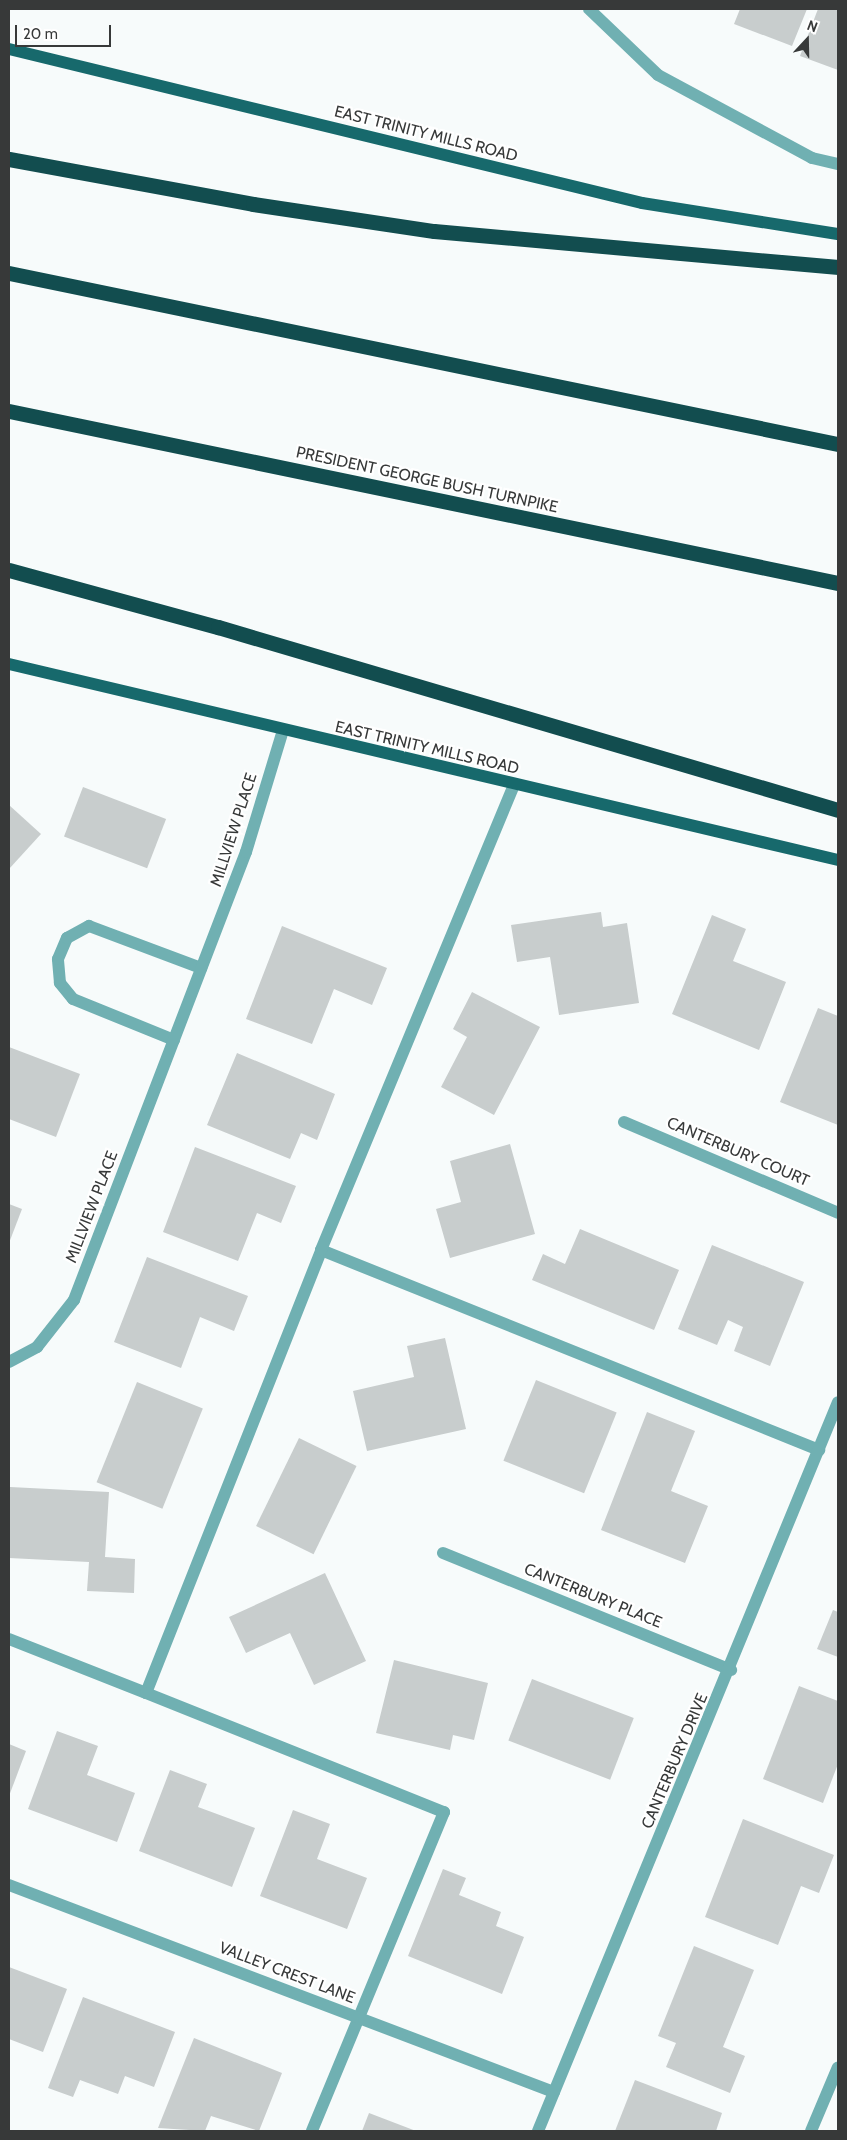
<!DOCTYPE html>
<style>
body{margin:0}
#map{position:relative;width:847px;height:2140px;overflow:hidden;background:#f7fbfb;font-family:Cabin,sans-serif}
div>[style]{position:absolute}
.building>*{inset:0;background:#c8cdcd;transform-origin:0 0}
.minor>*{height:12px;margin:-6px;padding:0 6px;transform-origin:6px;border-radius:6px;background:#70b0b2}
.major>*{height:12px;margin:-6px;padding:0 6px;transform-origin:6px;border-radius:6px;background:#17696c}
.highway>*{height:15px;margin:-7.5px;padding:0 7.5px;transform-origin:7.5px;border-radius:7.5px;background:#124d4f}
span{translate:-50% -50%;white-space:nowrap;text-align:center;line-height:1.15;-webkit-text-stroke:4.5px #fff;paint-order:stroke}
.street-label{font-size:16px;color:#373939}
.frame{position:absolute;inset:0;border:10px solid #373939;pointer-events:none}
.north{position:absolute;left:782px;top:15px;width:50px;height:50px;-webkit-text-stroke:4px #fff;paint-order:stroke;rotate:21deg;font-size:14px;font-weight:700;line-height:20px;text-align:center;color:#373939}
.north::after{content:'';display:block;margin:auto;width:18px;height:22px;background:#373939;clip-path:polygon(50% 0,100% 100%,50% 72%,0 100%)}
.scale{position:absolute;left:15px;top:25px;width:96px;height:22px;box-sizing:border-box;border:2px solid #373939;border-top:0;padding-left:6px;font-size:15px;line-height:18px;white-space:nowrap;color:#373939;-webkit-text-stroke:4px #fff;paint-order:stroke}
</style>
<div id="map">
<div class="building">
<div style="clip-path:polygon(740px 9px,807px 9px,792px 46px,734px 24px)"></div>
<div style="clip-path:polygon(818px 9px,838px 9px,838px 70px,800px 56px)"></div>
<div style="left:83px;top:787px;width:89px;height:53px;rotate:21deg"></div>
<div style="clip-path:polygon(9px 805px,41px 834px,9px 869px)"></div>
<div style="clip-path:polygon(601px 912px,603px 927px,627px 923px,639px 1003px,559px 1015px,550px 957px,517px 962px,511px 925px)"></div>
<div style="clip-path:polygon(712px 915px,746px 929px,733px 961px,786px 982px,759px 1050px,672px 1014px)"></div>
<div style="clip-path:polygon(282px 926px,387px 968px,372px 1005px,334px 989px,312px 1044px,246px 1019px)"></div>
<div style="clip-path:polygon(472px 992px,540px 1027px,494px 1115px,441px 1087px,467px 1037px,453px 1029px)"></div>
<div style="clip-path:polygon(818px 1008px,838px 1016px,838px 1125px,780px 1102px)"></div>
<div style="clip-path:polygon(9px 1047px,80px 1074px,56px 1137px,9px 1119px)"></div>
<div style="clip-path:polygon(237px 1053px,335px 1094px,317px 1140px,301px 1133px,290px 1159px,207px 1125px)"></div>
<div style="clip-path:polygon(510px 1144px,535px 1234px,450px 1258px,436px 1209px,461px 1202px,450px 1161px)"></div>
<div style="clip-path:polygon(195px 1147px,296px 1186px,281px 1223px,257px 1213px,238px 1261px,163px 1232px)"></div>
<div style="clip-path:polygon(9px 1204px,22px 1209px,9px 1243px)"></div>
<div style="clip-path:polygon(580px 1229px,679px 1270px,654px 1330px,532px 1280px,543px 1254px,565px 1264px)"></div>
<div style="clip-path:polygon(712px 1245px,804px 1282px,770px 1366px,734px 1351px,743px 1327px,728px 1320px,717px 1345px,678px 1329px)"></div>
<div style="clip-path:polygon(147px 1257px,248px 1296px,234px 1331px,200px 1317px,181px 1368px,114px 1342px)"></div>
<div style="clip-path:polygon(445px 1338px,466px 1429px,367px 1451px,353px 1391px,414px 1377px,407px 1346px)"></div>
<div style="left:536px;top:1380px;width:87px;height:87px;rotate:22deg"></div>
<div style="left:137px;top:1382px;width:71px;height:108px;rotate:22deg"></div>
<div style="clip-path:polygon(647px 1412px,695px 1431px,671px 1491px,708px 1506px,685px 1563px,601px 1530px)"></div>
<div style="left:299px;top:1438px;width:64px;height:98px;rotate:26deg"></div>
<div style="clip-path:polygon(10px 1487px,109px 1492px,105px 1557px,135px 1559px,134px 1593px,87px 1591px,89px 1562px,9px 1558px)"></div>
<div style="clip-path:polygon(325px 1573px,366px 1661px,314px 1685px,290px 1633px,246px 1653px,229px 1617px)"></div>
<div style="clip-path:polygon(833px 1610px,838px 1612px,838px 1657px,817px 1649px)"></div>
<div style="clip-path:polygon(394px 1660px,488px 1683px,474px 1740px,453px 1735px,450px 1750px,376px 1733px)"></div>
<div style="left:532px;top:1679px;width:109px;height:66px;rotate:21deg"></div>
<div style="clip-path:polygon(799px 1686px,838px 1701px,838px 1764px,823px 1803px,763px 1779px)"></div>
<div style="clip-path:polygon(57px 1731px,98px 1746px,87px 1775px,135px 1793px,117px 1842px,28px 1809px)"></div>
<div style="clip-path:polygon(9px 1744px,26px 1751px,9px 1796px)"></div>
<div style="clip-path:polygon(170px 1770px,207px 1784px,198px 1807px,255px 1828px,232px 1887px,139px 1851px)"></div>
<div style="clip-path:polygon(293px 1810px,330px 1824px,317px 1859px,367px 1878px,347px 1929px,260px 1896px)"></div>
<div style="clip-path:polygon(743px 1819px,834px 1855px,819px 1893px,801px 1886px,778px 1945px,705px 1917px)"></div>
<div style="clip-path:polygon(443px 1869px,466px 1878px,459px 1895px,501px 1912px,496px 1926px,524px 1937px,502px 1994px,408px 1956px)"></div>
<div style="clip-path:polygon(694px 1946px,754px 1970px,723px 2047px,745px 2056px,730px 2093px,666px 2067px,676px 2043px,658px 2036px)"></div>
<div style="clip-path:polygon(9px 1967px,67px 1989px,43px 2052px,9px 2039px)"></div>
<div style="clip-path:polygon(83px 1997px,175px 2032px,154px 2087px,125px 2076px,118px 2094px,80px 2080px,73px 2097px,48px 2088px)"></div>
<div style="clip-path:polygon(194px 2038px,282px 2073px,259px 2131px,211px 2116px,205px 2131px,158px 2128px)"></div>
<div style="clip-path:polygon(635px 2080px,722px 2113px,716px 2131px,615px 2131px)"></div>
<div style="clip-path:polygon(369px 2113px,416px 2131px,362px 2131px)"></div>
</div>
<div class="minor">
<div style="left:589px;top:9px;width:95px;rotate:43.7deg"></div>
<div style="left:658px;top:75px;width:175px;rotate:28.3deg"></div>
<div style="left:812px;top:158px;width:27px;rotate:13deg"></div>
<div style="left:174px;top:1040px;width:109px;rotate:-157.9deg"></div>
<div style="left:73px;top:999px;width:21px;rotate:-129deg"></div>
<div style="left:60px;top:983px;width:24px;rotate:-95deg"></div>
<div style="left:58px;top:959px;width:23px;rotate:-67deg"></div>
<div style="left:67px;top:938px;width:25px;rotate:-29deg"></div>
<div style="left:89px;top:926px;width:120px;rotate:20.6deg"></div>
<div style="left:624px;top:1122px;width:233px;rotate:23deg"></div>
<div style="left:321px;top:1250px;width:537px;rotate:21.88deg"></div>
<div style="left:9px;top:1362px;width:32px;rotate:-28deg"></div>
<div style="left:37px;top:1347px;width:60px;rotate:-51.8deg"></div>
<div style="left:74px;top:1300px;width:480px;rotate:-69deg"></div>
<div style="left:246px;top:852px;width:127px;rotate:-73.1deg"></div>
<div style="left:443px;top:1553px;width:311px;rotate:22.1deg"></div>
<div style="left:9px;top:1639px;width:147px;rotate:21.5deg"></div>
<div style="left:146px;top:1693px;width:476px;rotate:-68.4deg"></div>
<div style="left:321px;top:1250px;width:503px;rotate:-67.46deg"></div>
<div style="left:146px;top:1693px;width:321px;rotate:21.8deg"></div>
<div style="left:444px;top:1812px;width:345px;rotate:112.5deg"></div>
<div style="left:9px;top:1885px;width:583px;rotate:20.8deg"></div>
<div style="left:538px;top:2131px;width:788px;rotate:-67.63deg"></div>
<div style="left:811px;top:2131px;width:69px;rotate:-67.1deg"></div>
</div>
<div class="major">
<div style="left:9px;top:49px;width:651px;rotate:13.67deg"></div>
<div style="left:642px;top:203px;width:198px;rotate:9deg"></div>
<div style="left:9px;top:664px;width:852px;rotate:13.3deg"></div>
</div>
<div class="highway">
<div style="left:9px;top:159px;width:248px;rotate:10.4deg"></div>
<div style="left:253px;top:204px;width:183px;rotate:8.5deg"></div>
<div style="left:434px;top:231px;width:406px;rotate:5.1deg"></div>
<div style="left:9px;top:273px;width:846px;rotate:11.66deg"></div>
<div style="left:9px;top:411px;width:847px;rotate:11.72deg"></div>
<div style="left:9px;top:570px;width:217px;rotate:15.3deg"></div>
<div style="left:218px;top:627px;width:646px;rotate:16.44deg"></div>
</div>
<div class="street-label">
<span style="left:426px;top:134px;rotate:14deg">EAST TRINITY MILLS ROAD</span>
<span style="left:427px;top:480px;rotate:12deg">PRESIDENT GEORGE BUSH TURNPIKE</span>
<span style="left:427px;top:748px;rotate:13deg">EAST TRINITY MILLS ROAD</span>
<span style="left:234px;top:830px;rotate:-72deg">MILLVIEW PLACE</span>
<span style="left:738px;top:1152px;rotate:23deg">CANTERBURY COURT</span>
<span style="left:92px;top:1207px;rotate:-69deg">MILLVIEW PLACE</span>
<span style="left:593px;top:1596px;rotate:22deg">CANTERBURY PLACE</span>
<span style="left:675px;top:1761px;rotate:-67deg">CANTERBURY DRIVE</span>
<span style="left:287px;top:1973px;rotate:21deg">VALLEY CREST LANE</span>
</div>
<div class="frame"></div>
<div class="north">N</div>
<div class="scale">20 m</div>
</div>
